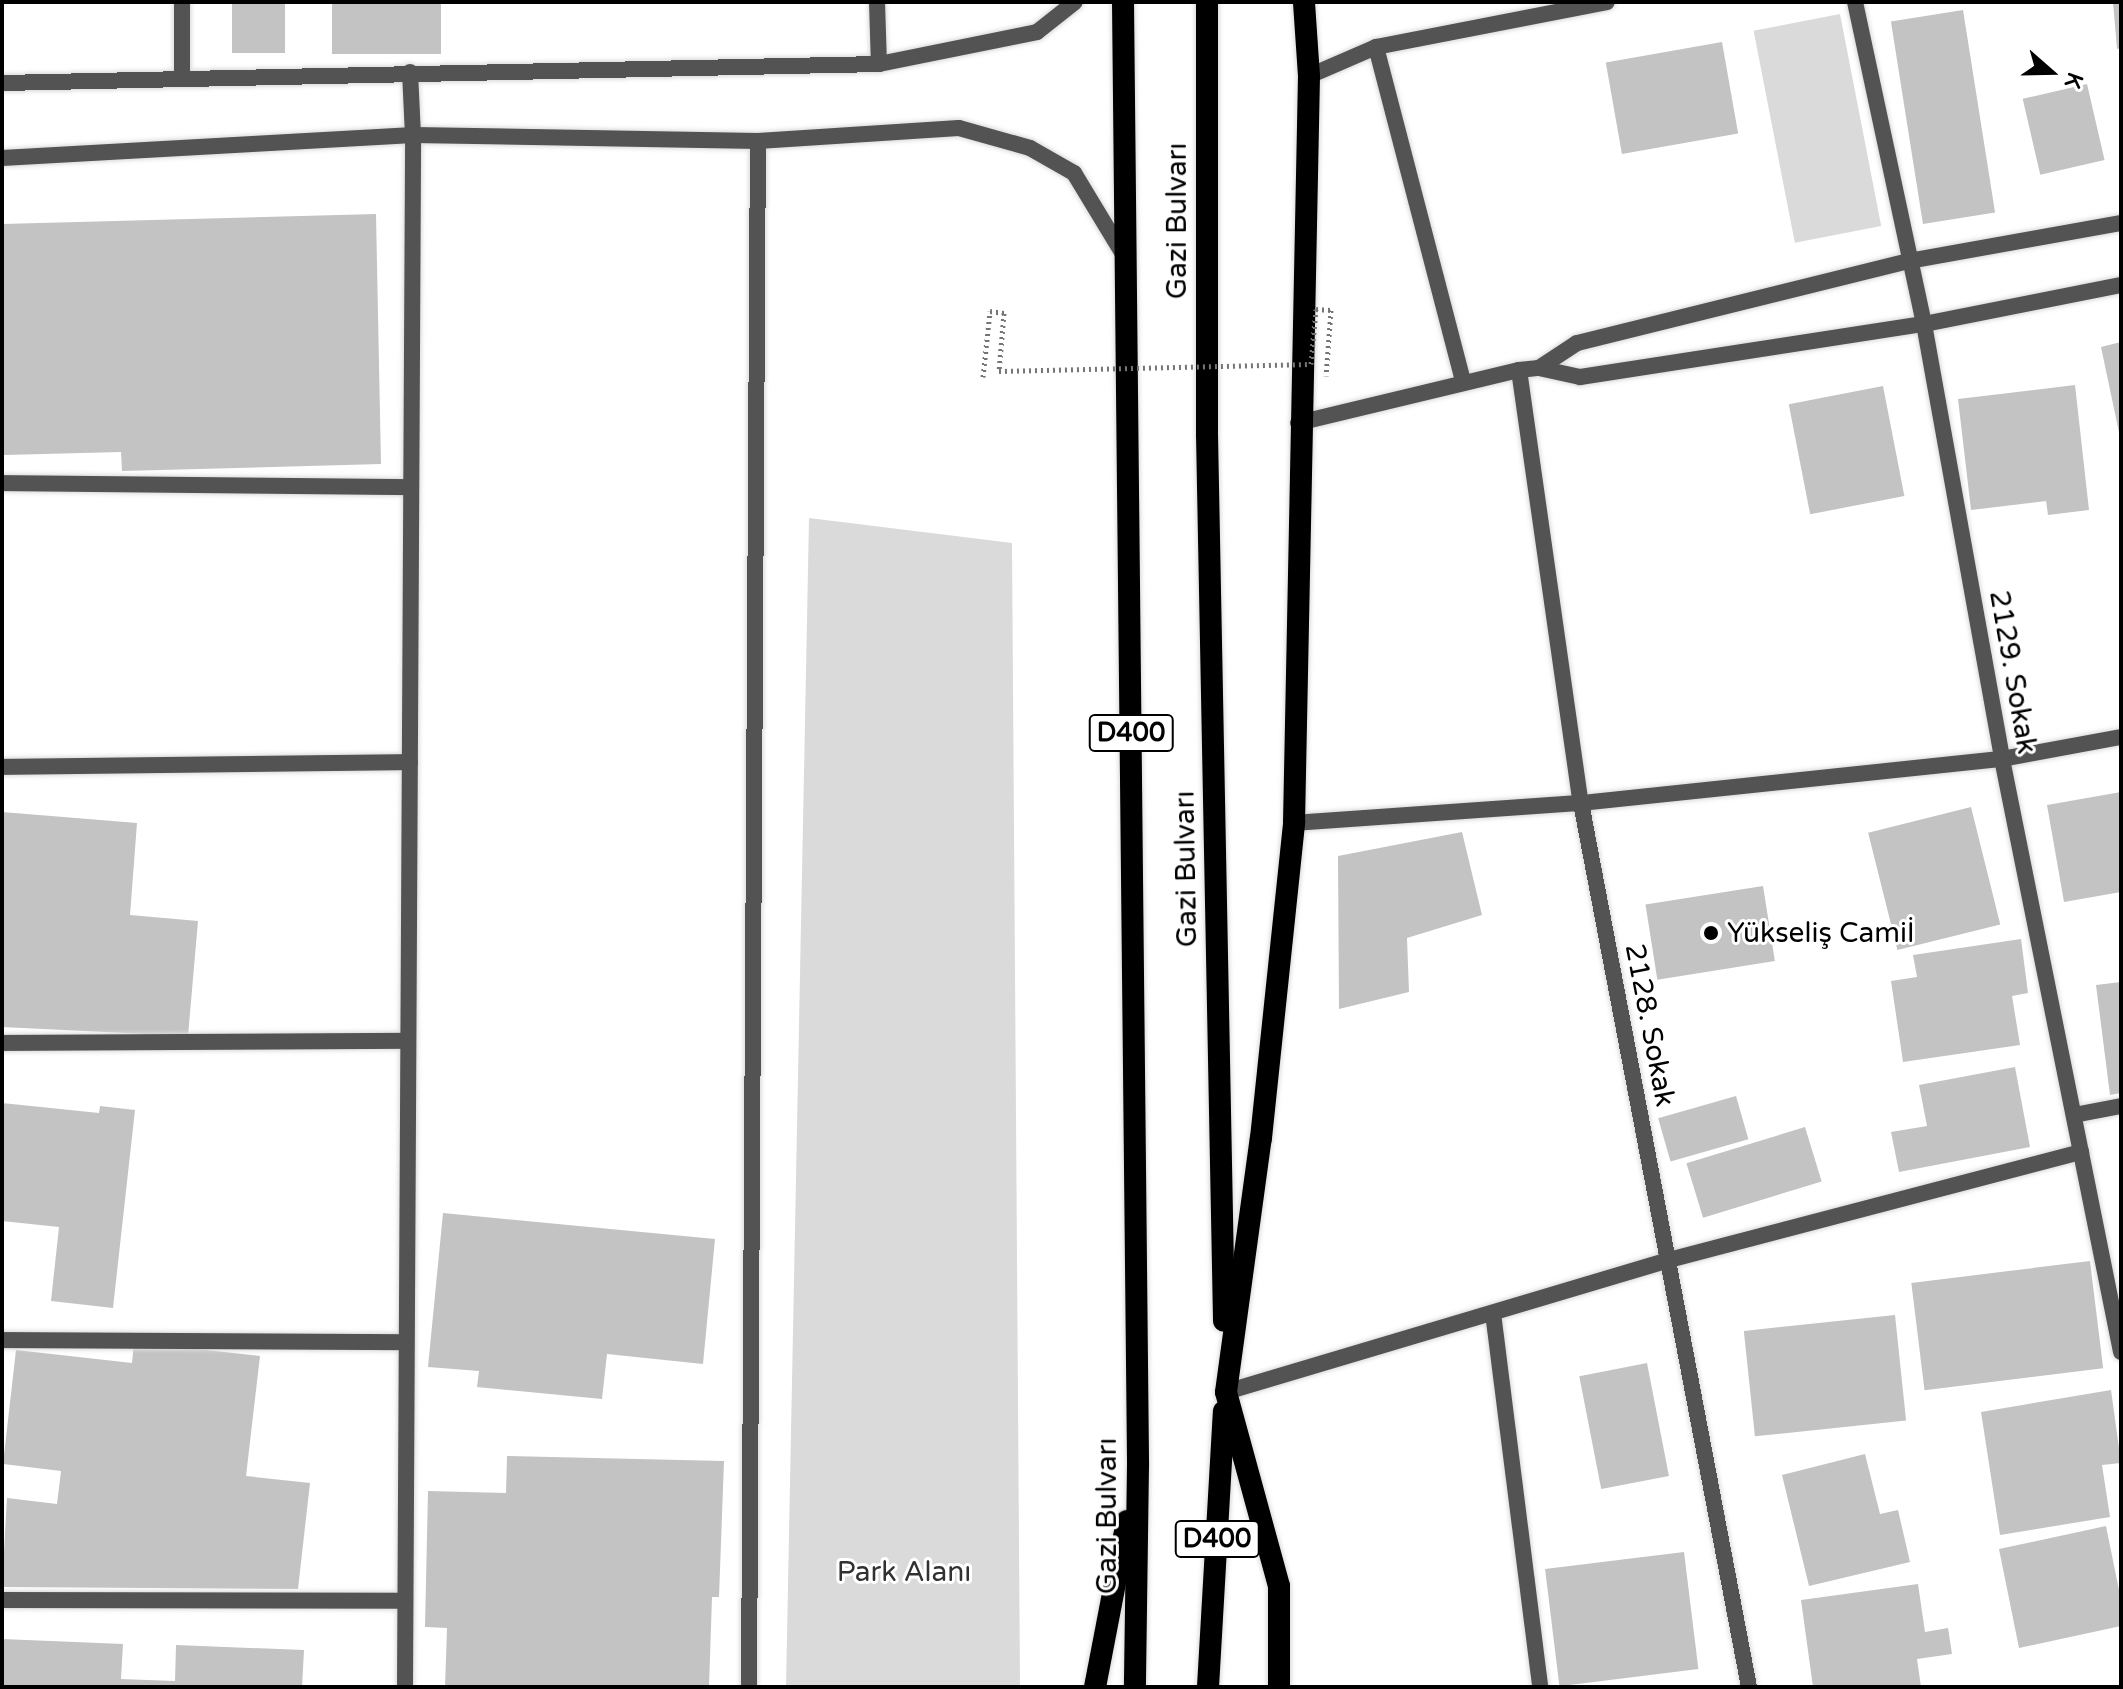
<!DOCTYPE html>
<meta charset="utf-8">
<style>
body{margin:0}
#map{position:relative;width:2123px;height:1689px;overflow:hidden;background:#fff;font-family:"Varela Round",sans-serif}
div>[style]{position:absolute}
.green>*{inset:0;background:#dadada;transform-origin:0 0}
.building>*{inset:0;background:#c3c3c3;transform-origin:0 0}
.roads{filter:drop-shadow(0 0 2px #dbdbdb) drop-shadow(0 0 2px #dbdbdb)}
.minor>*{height:16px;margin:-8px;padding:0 8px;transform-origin:8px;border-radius:8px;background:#535353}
.tertiary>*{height:16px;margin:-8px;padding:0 8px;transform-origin:8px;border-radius:8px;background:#535353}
.trunk>*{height:22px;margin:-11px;padding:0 11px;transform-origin:11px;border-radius:11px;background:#000}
.path-bridge>*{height:5px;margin-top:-2.5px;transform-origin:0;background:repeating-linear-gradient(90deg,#757575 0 2px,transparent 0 6px)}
.dots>*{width:22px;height:22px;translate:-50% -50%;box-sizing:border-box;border:4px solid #fff;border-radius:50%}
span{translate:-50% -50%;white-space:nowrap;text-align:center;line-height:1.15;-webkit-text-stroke:6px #fff;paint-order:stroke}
.shield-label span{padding:2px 6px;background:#fff;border:2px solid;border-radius:6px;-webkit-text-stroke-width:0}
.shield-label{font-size:26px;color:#000;font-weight:700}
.street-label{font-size:28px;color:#000}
.poi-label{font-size:28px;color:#000}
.left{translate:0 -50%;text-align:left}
.park-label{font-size:28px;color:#313131}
.frame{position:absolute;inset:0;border:4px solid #000;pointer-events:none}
.north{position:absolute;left:2011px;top:32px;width:80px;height:80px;-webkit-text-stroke:6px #fff;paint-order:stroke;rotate:110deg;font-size:22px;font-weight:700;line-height:32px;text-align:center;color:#000}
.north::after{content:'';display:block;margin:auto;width:28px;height:36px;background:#000;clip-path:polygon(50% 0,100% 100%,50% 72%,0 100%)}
</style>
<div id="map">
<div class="green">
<div style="left:1840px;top:14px;width:216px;height:88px;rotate:79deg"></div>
<div style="clip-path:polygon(809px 518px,1012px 543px,1020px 1687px,786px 1687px)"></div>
</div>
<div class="building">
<div style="left:232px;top:2px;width:53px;height:51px"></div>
<div style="left:332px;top:2px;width:109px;height:52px"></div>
<div style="clip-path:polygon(2113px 2px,2121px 2px,2121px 48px,2117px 49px)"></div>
<div style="left:1963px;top:10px;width:205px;height:73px;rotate:81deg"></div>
<div style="left:1722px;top:42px;width:93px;height:118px;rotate:80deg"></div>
<div style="left:2087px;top:84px;width:78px;height:66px;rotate:77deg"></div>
<div style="clip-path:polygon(376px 214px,381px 464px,122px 471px,121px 452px,4px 455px,2px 224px)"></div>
<div style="clip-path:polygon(2121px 342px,2121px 437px,2120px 437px,2101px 347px)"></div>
<div style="clip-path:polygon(2075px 385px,2089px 510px,2048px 515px,2046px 501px,1971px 510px,1958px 399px)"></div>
<div style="left:1883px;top:386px;width:112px;height:96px;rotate:79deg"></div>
<div style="clip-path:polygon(2121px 792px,2121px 892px,2064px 902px,2047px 805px)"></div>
<div style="left:1971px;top:807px;width:121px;height:106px;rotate:76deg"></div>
<div style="clip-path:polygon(2px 812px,137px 823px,130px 915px,198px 921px,188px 1036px,2px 1027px)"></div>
<div style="clip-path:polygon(1462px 832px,1482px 915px,1407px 938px,1409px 992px,1339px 1009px,1338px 856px)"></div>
<div style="left:1763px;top:886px;width:76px;height:119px;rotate:81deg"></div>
<div style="clip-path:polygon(2021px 939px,2028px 993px,2012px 996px,2020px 1045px,1903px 1062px,1891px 981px,1917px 977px,1913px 955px)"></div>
<div style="clip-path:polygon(2121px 982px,2121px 1093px,2110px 1095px,2096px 985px)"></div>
<div style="clip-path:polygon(2015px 1067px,2030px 1147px,1899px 1172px,1891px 1132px,1927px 1126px,1919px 1085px)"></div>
<div style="left:1736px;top:1096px;width:45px;height:81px;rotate:74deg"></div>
<div style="clip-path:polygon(2px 1103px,99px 1113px,100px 1106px,135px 1110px,113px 1308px,51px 1301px,59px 1227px,2px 1221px)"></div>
<div style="left:1805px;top:1127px;width:57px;height:124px;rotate:73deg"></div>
<div style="clip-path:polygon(443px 1213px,715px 1239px,703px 1364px,607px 1354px,602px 1399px,477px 1387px,479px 1371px,428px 1367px)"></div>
<div style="left:2090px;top:1261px;width:108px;height:180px;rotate:83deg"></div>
<div style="left:1895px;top:1315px;width:106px;height:152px;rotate:84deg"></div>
<div style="clip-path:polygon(134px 1342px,260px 1356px,246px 1476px,310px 1483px,298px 1589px,2px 1587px,7px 1498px,57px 1504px,61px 1471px,3px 1464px,16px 1350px,132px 1363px)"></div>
<div style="left:1647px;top:1363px;width:115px;height:69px;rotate:79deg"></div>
<div style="clip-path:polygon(2111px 1390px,2121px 1463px,2102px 1465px,2110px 1517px,2000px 1535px,1981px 1412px)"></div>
<div style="clip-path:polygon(1865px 1454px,1880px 1514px,1898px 1510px,1910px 1562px,1809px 1586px,1782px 1475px)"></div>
<div style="clip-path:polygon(507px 1456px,724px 1461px,719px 1597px,712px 1597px,709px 1687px,445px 1687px,447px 1628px,425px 1627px,428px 1491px,506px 1493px)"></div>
<div style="clip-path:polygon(2106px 1526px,2121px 1600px,2121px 1626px,2019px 1648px,1999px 1549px)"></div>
<div style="left:1684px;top:1552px;width:118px;height:140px;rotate:83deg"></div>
<div style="clip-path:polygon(1918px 1584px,1925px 1632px,1948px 1628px,1952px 1654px,1917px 1659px,1921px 1687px,1813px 1687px,1801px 1600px)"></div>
<div style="clip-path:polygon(2px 1639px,123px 1644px,121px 1679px,175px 1681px,176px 1645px,304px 1650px,302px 1687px,2px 1687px)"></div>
</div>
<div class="roads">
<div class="minor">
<div style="left:877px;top:2px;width:62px;rotate:88.2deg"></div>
<div style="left:1855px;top:2px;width:329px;rotate:77.9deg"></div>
<div style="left:1924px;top:324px;width:442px;rotate:79.8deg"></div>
<div style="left:2002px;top:759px;width:605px;rotate:78.65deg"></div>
<div style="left:1376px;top:47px;width:345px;rotate:75.4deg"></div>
<div style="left:182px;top:76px;width:74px;rotate:-90deg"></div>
<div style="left:1309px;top:76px;width:73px;rotate:-23.4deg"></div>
<div style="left:1376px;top:47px;width:235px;rotate:-11deg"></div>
<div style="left:1539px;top:368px;width:45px;rotate:-33.3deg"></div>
<div style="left:1577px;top:343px;width:342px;rotate:-13.9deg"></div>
<div style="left:1909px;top:261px;width:215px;rotate:-10.2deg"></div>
<div style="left:1519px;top:370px;width:437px;rotate:81.9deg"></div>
<div style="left:1581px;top:803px;width:900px;rotate:79.24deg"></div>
<div style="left:1298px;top:423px;width:227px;rotate:-13.5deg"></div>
<div style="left:1519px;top:370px;width:20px;rotate:-6deg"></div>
<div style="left:1539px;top:368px;width:42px;rotate:12.4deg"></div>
<div style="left:1580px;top:377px;width:348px;rotate:-8.8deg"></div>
<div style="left:1924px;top:324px;width:201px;rotate:-11.2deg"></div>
<div style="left:2px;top:483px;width:409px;rotate:0.6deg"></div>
<div style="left:2px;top:767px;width:408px;rotate:-0.7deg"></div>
<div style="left:1294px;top:823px;width:288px;rotate:-4deg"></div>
<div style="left:1581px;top:803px;width:423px;rotate:-6deg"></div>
<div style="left:2002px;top:759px;width:121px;rotate:-10.5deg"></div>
<div style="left:2px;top:1043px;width:406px;rotate:-0.3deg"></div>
<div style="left:2074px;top:1115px;width:48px;rotate:-10.8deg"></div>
<div style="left:1493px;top:1313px;width:377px;rotate:82.8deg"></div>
<div style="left:2px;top:1340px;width:404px;rotate:0.3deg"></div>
<div style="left:1226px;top:1392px;width:462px;rotate:-16.6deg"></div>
<div style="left:1669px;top:1260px;width:426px;rotate:-14.7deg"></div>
<div style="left:2px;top:1600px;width:403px;rotate:0.1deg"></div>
<div style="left:405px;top:1687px;width:1552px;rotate:-89.7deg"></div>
<div style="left:749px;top:1687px;width:1546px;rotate:-89.67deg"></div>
</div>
<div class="tertiary">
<div style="left:410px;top:72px;width:63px;rotate:87.3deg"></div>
<div style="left:2px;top:83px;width:877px;rotate:-1.24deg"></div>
<div style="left:879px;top:64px;width:161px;rotate:-11.4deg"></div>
<div style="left:1037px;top:32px;width:48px;rotate:-38.3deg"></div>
<div style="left:2px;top:158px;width:412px;rotate:-3.2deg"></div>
<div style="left:413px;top:135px;width:345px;rotate:1deg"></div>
<div style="left:758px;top:141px;width:201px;rotate:-3.7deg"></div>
<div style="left:959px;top:128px;width:74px;rotate:15.7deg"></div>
<div style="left:1030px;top:148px;width:51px;rotate:29.6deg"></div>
<div style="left:1074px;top:173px;width:100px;rotate:58.8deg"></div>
</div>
<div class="trunk">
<div style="left:1123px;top:2px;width:1463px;rotate:89.41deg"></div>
<div style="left:1138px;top:1465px;width:222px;rotate:90.8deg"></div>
<div style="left:1207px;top:2px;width:432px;rotate:90deg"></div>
<div style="left:1207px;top:434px;width:887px;rotate:88.9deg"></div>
<div style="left:1095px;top:1687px;width:169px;rotate:-79.1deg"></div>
<div style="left:1208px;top:1687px;width:276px;rotate:-86.7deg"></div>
<div style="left:1279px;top:1687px;width:101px;rotate:-90deg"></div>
<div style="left:1279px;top:1586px;width:201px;rotate:-105.3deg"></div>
<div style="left:1226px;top:1392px;width:256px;rotate:-82.2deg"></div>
<div style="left:1261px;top:1138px;width:317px;rotate:-84deg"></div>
<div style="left:1294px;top:823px;width:747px;rotate:-88.85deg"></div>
<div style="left:1309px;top:76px;width:74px;rotate:-93.9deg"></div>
</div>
</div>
<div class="path-bridge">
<div style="left:983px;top:377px;width:66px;rotate:-83.9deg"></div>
<div style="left:990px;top:311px;width:14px;rotate:8deg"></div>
<div style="left:1004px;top:313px;width:58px;rotate:94.9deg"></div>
<div style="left:999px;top:371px;width:312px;rotate:-1.3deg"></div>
<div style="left:1311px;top:364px;width:55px;rotate:-84.8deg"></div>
<div style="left:1316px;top:309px;width:15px;rotate:4deg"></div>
<div style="left:1331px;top:310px;width:66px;rotate:94.3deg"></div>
</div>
<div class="dots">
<div style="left:1711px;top:933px;background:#000"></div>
</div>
<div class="shield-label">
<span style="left:1131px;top:733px">D400</span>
<span style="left:1217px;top:1539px">D400</span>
</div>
<div class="street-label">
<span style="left:1177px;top:221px;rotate:-90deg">Gazi Bulvarı</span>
<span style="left:2013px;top:672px;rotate:80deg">2129. Sokak</span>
<span style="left:1186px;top:869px;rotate:-91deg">Gazi Bulvarı</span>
<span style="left:1650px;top:1025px;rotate:79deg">2128. Sokak</span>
<span style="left:1107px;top:1516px;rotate:-90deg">Gazi Bulvarı</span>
</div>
<div class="poi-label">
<span class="left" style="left:1727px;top:933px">Yükseliş Camiİ</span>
</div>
<div class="park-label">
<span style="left:904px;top:1572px">Park Alanı</span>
</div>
<div class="frame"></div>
<div class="north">K</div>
</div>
